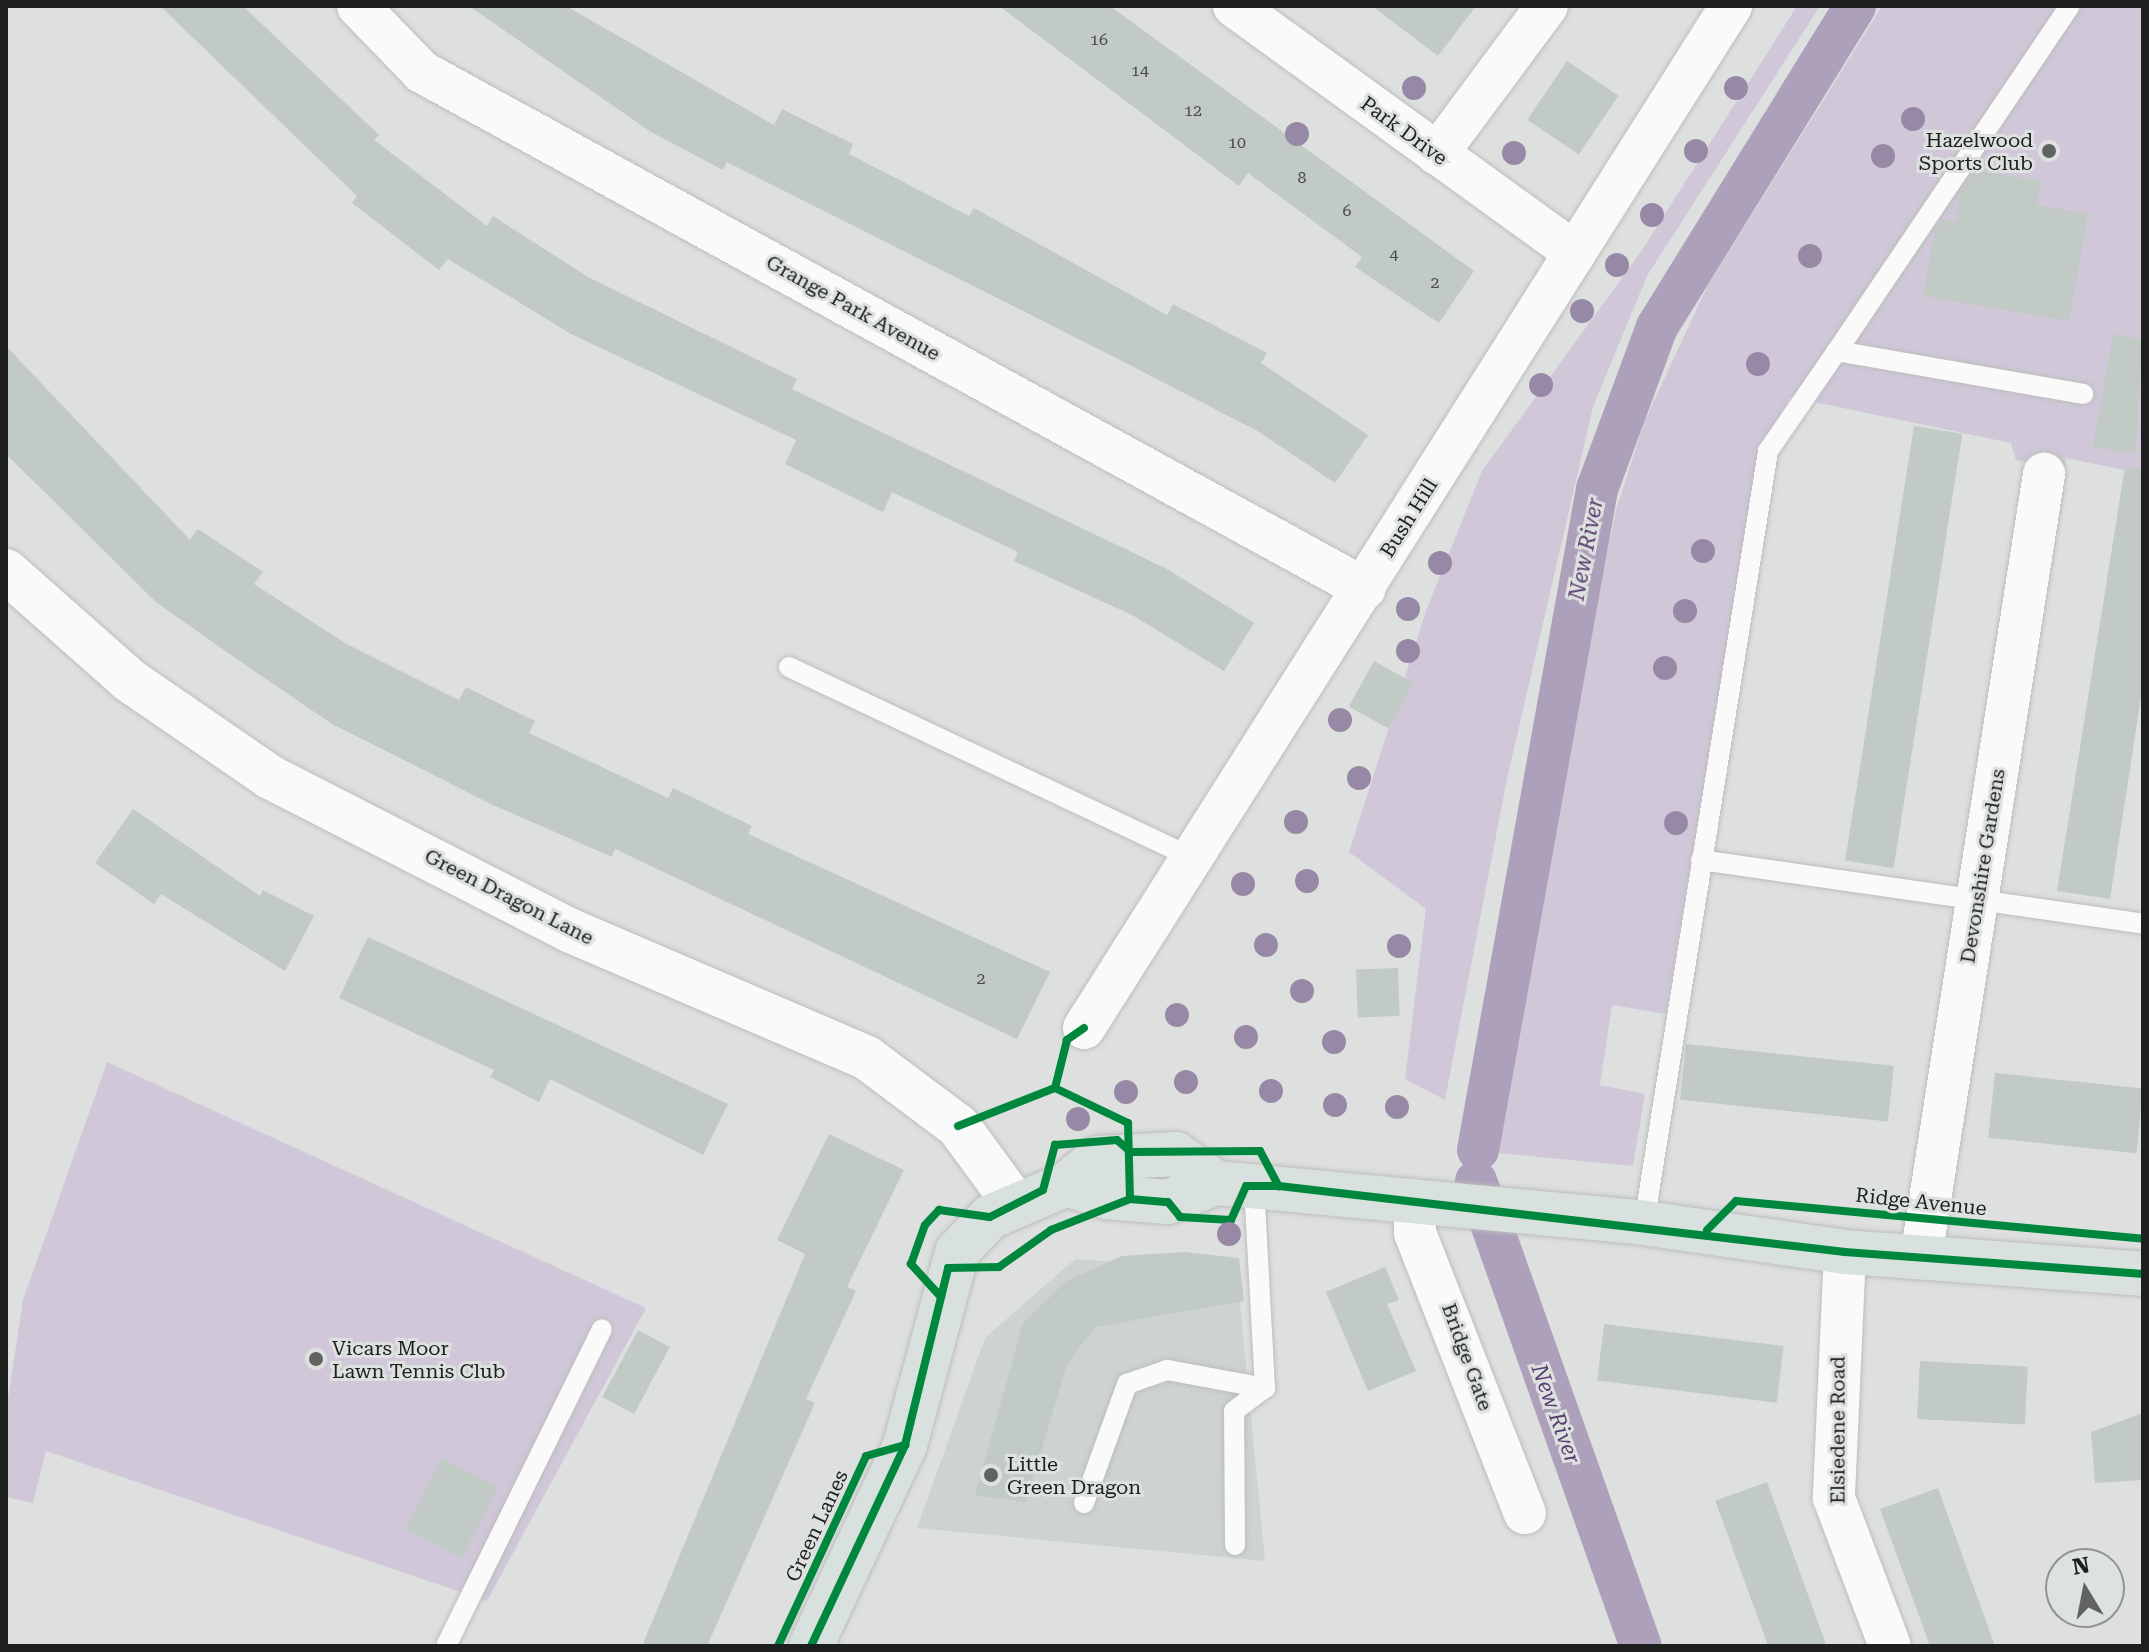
<!DOCTYPE html>
<style>
body{margin:0}
#map{position:relative;width:2149px;height:1652px;overflow:hidden;background:#dee0df;font-family:"Roboto Serif",serif}
div>[style]{position:absolute}
.built>*{inset:0;background:#cdd3d0}
.green>*{inset:0;background:#d0c8d9}
.canal>*{height:42px;margin:-21px;padding:0 21px;transform-origin:21px;border-radius:21px;background:#ada0ba}
.building>*{inset:0;background:#c1cac5;transform-origin:0 0}
.roads{filter:drop-shadow(0 0 2px #bcbdbd) drop-shadow(0 0 2px #bcbdbd)}
.lane>*{height:20px;margin:-10px;padding:0 10px;transform-origin:10px;border-radius:10px;background:#fafafa}
.street>*{height:42px;margin:-21px;padding:0 21px;transform-origin:21px;border-radius:21px;background:#fafafa}
.secondary>*{height:44px;margin:-22px;padding:0 22px;transform-origin:22px;border-radius:22px;background:#fafafa}
.primary>*{height:44px;margin:-22px;padding:0 22px;transform-origin:22px;border-radius:22px;background:#d8e1dd}
.cycleway>*{height:8px;margin:-4px;padding:0 4px;transform-origin:4px;border-radius:4px;background:#00873e}
.trees>*{width:24px;height:24px;margin:-12px;border-radius:50%;background:#9789a5}
.dots>*{width:22px;height:22px;translate:-50% -50%;box-sizing:border-box;border:4px solid #dde1df;border-radius:50%}
span{translate:-50% -50%;white-space:nowrap;text-align:center;line-height:1.15;-webkit-text-stroke:6px #dde1df;paint-order:stroke}
.number-label{font-size:16px;color:#484c4a}
.number-label span{-webkit-text-stroke-width:0}
.street-label{font-size:20px;color:#1d1f1e}
.poi-label{font-size:20px;color:#1d1f1e}
.right{translate:-100% -50%;text-align:right}
.left{translate:0 -50%;text-align:left}
.water-label{font-size:22px;color:#583d70;font-style:italic}
.frame{position:absolute;inset:0;border:8px solid #1d1f1e;pointer-events:none}
.north{position:absolute;left:2045px;top:1548px;width:80px;height:80px;box-sizing:border-box;background:#dde1df;border:2px solid #909392;border-radius:50%;rotate:350deg;font-size:22px;font-weight:700;line-height:32px;text-align:center;color:#1d1f1e}
.north::after{content:'';display:block;margin:auto;width:28px;height:36px;background:#616362;clip-path:polygon(50% 0,100% 100%,50% 72%,0 100%)}
</style>
<div id="map">
<div class="built">
<div style="clip-path:polygon(1075px 1259px,1237px 1271px,1265px 1561px,917px 1528px,985px 1338px)"></div>
</div>
<div class="green">
<div style="clip-path:polygon(1797px 6px,1820px 6px,1647px 276px,1593px 407px,1507px 779px,1445px 1100px,1405px 1079px,1426px 909px,1349px 852px,1426px 611px,1482px 471px,1642px 250px)"></div>
<div style="clip-path:polygon(1882px 6px,2143px 6px,2143px 474px,2066px 458px,2064px 471px,2016px 460px,2011px 443px,1790px 397px,1758px 452px,1666px 1014px,1612px 1005px,1600px 1085px,1645px 1094px,1633px 1166px,1497px 1153px,1575px 705px,1616px 510px,1645px 420px,1708px 285px)"></div>
<div style="clip-path:polygon(107px 1062px,646px 1308px,487px 1601px,46px 1451px,33px 1503px,6px 1497px,6px 1411px,23px 1300px)"></div>
</div>
<div class="canal">
<div style="left:1478px;top:1150px;width:672px;rotate:-79.79deg"></div>
<div style="left:1597px;top:489px;width:173px;rotate:-69.7deg"></div>
<div style="left:1657px;top:327px;width:377px;rotate:-58.3deg"></div>
<div style="left:1476px;top:1181px;width:493px;rotate:70.5deg"></div>
</div>
<div class="building">
<div style="clip-path:polygon(160px 6px,243px 6px,379px 135px,374px 140px,487px 226px,493px 216px,588px 277px,797px 379px,792px 389px,1167px 569px,1254px 623px,1224px 671px,1132px 615px,1014px 561px,1018px 552px,892px 492px,883px 512px,785px 464px,796px 440px,571px 334px,448px 259px,439px 270px,352px 203px,357px 196px)"></div>
<div style="clip-path:polygon(469px 6px,566px 6px,774px 125px,782px 109px,853px 144px,849px 154px,969px 216px,974px 208px,1167px 315px,1173px 304px,1267px 353px,1261px 363px,1368px 435px,1335px 483px,1259px 432px,1122px 361px,727px 162px,723px 170px,651px 132px)"></div>
<div style="clip-path:polygon(999px 6px,1110px 6px,1474px 271px,1439px 323px,1355px 267px,1362px 257px,1248px 173px,1239px 186px)"></div>
<div style="clip-path:polygon(1372px 6px,1476px 6px,1438px 56px)"></div>
<div style="left:1567px;top:61px;width:62px;height:71px;rotate:34deg"></div>
<div style="clip-path:polygon(1975px 170px,2041px 181px,2037px 205px,2088px 214px,2069px 321px,1923px 296px,1935px 230px,1942px 219px,1955px 222px,1960px 193px)"></div>
<div style="clip-path:polygon(2113px 334px,2143px 339px,2135px 454px,2093px 447px)"></div>
<div style="clip-path:polygon(6px 346px,190px 540px,198px 529px,263px 572px,254px 584px,345px 643px,459px 700px,466px 687px,535px 721px,529px 733px,668px 798px,673px 788px,752px 826px,748px 834px,1050px 972px,1017px 1039px,615px 849px,612px 857px,493px 805px,332px 724px,234px 657px,157px 603px,6px 454px)"></div>
<div style="left:1914px;top:426px;width:49px;height:440px;rotate:9deg"></div>
<div style="clip-path:polygon(2125px 467px,2143px 468px,2143px 684px,2110px 899px,2057px 891px)"></div>
<div style="left:1374px;top:661px;width:45px;height:52px;rotate:29deg"></div>
<div style="clip-path:polygon(133px 809px,260px 896px,263px 890px,314px 916px,285px 971px,161px 894px,154px 904px,95px 863px)"></div>
<div style="clip-path:polygon(368px 937px,728px 1104px,703px 1155px,550px 1079px,539px 1102px,490px 1077px,494px 1070px,339px 998px)"></div>
<div style="left:1398px;top:968px;width:48px;height:42px;rotate:88deg"></div>
<div style="left:1686px;top:1044px;width:209px;height:56px;rotate:6deg"></div>
<div style="left:1995px;top:1073px;width:149px;height:65px;rotate:6deg"></div>
<div style="clip-path:polygon(829px 1134px,904px 1170px,847px 1287px,856px 1291px,806px 1399px,815px 1403px,707px 1646px,642px 1646px,805px 1254px,777px 1240px)"></div>
<div style="clip-path:polygon(1185px 1252px,1239px 1258px,1244px 1301px,1095px 1327px,1067px 1364px,1026px 1502px,975px 1495px,1023px 1323px,1066px 1281px,1122px 1256px)"></div>
<div style="clip-path:polygon(1385px 1267px,1399px 1300px,1387px 1304px,1416px 1371px,1368px 1391px,1326px 1292px)"></div>
<div style="left:1604px;top:1324px;width:181px;height:57px;rotate:7deg"></div>
<div style="left:638px;top:1330px;width:36px;height:76px;rotate:28deg"></div>
<div style="left:1920px;top:1361px;width:108px;height:58px;rotate:3deg"></div>
<div style="clip-path:polygon(2143px 1413px,2143px 1480px,2095px 1483px,2091px 1432px)"></div>
<div style="left:442px;top:1458px;width:63px;height:80px;rotate:27deg"></div>
<div style="left:1767px;top:1482px;width:175px;height:55px;rotate:70deg"></div>
<div style="clip-path:polygon(1938px 1488px,1995px 1646px,1930px 1646px,1880px 1509px)"></div>
</div>
<div class="roads">
<div class="lane">
<div style="left:1837px;top:351px;width:416px;rotate:-56deg"></div>
<div style="left:789px;top:667px;width:445px;rotate:25.3deg"></div>
<div style="left:1701px;top:860px;width:447px;rotate:8.2deg"></div>
<div style="left:1644px;top:1223px;width:782px;rotate:-80.87deg"></div>
<div style="left:1768px;top:451px;width:121px;rotate:-55.4deg"></div>
<div style="left:1837px;top:351px;width:250px;rotate:9.9deg"></div>
<div style="left:1084px;top:1503px;width:127px;rotate:-70.1deg"></div>
<div style="left:1127px;top:1384px;width:42px;rotate:-19.3deg"></div>
<div style="left:1167px;top:1370px;width:100px;rotate:10.4deg"></div>
<div style="left:1235px;top:1545px;width:134px;rotate:-90.4deg"></div>
<div style="left:1234px;top:1411px;width:39px;rotate:-37deg"></div>
<div style="left:1265px;top:1388px;width:202px;rotate:-93.1deg"></div>
<div style="left:446px;top:1646px;width:353px;rotate:-63.8deg"></div>
</div>
<div class="street">
<div style="left:358px;top:6px;width:92px;rotate:45.9deg"></div>
<div style="left:422px;top:72px;width:1075px;rotate:28.73deg"></div>
<div style="left:1234px;top:6px;width:421px;rotate:35.9deg"></div>
<div style="left:1437px;top:154px;width:184px;rotate:-53.4deg"></div>
<div style="left:1084px;top:1028px;width:1210px;rotate:-57.66deg"></div>
<div style="left:1415px;top:1201px;width:32px;rotate:90deg"></div>
<div style="left:1415px;top:1233px;width:301px;rotate:68.6deg"></div>
<div style="left:1845px;top:1252px;width:246px;rotate:92.6deg"></div>
<div style="left:1834px;top:1498px;width:158px;rotate:69.3deg"></div>
<div style="left:1921px;top:1257px;width:793px;rotate:-81.07deg"></div>
</div>
<div class="secondary">
<div style="left:6px;top:571px;width:164px;rotate:41.5deg"></div>
<div style="left:129px;top:680px;width:171px;rotate:34.5deg"></div>
<div style="left:270px;top:777px;width:338px;rotate:27.1deg"></div>
<div style="left:571px;top:931px;width:322px;rotate:23.2deg"></div>
<div style="left:867px;top:1058px;width:114px;rotate:36.8deg"></div>
<div style="left:958px;top:1126px;width:97px;rotate:53.8deg"></div>
</div>
<div class="primary">
<div style="left:1067px;top:1184px;width:41px;rotate:18.4deg"></div>
<div style="left:1106px;top:1197px;width:62px;rotate:4.6deg"></div>
<div style="left:1168px;top:1202px;width:52px;rotate:-21.6deg"></div>
<div style="left:811px;top:1646px;width:222px;rotate:-64.9deg"></div>
<div style="left:905px;top:1445px;width:200px;rotate:-74.9deg"></div>
<div style="left:957px;top:1252px;width:48px;rotate:-46.7deg"></div>
<div style="left:990px;top:1217px;width:84px;rotate:-23.2deg"></div>
<div style="left:1067px;top:1184px;width:40px;rotate:-40deg"></div>
<div style="left:1098px;top:1158px;width:78px;rotate:-2.9deg"></div>
<div style="left:1176px;top:1154px;width:49px;rotate:35.9deg"></div>
<div style="left:1216px;top:1183px;width:430px;rotate:5.3deg"></div>
<div style="left:1644px;top:1223px;width:203px;rotate:8.2deg"></div>
<div style="left:1845px;top:1252px;width:299px;rotate:4.2deg"></div>
</div>
</div>
<div class="cycleway">
<div style="left:1084px;top:1028px;width:21px;rotate:145deg"></div>
<div style="left:1067px;top:1040px;width:49px;rotate:104deg"></div>
<div style="left:1055px;top:1088px;width:81px;rotate:25.6deg"></div>
<div style="left:1128px;top:1123px;width:76px;rotate:88.5deg"></div>
<div style="left:958px;top:1126px;width:104px;rotate:-21.4deg"></div>
<div style="left:1707px;top:1230px;width:41px;rotate:-45deg"></div>
<div style="left:1736px;top:1201px;width:409px;rotate:5.3deg"></div>
<div style="left:941px;top:1297px;width:45px;rotate:-132.3deg"></div>
<div style="left:911px;top:1264px;width:41px;rotate:-70.3deg"></div>
<div style="left:925px;top:1225px;width:21px;rotate:-47deg"></div>
<div style="left:939px;top:1210px;width:51px;rotate:7.8deg"></div>
<div style="left:990px;top:1217px;width:59px;rotate:-27deg"></div>
<div style="left:1043px;top:1190px;width:47px;rotate:-75.1deg"></div>
<div style="left:1055px;top:1145px;width:62px;rotate:-4.6deg"></div>
<div style="left:1117px;top:1140px;width:18px;rotate:41deg"></div>
<div style="left:1131px;top:1152px;width:129px;rotate:-0.4deg"></div>
<div style="left:1260px;top:1151px;width:40px;rotate:62deg"></div>
<div style="left:778px;top:1646px;width:209px;rotate:-65.1deg"></div>
<div style="left:866px;top:1456px;width:41px;rotate:-15.8deg"></div>
<div style="left:811px;top:1646px;width:222px;rotate:-64.9deg"></div>
<div style="left:905px;top:1445px;width:182px;rotate:-76.3deg"></div>
<div style="left:948px;top:1268px;width:51px;rotate:-1.1deg"></div>
<div style="left:999px;top:1267px;width:64px;rotate:-35.4deg"></div>
<div style="left:1051px;top:1230px;width:85px;rotate:-21.4deg"></div>
<div style="left:1130px;top:1199px;width:38px;rotate:5deg"></div>
<div style="left:1168px;top:1202px;width:19px;rotate:51deg"></div>
<div style="left:1180px;top:1217px;width:51px;rotate:3.4deg"></div>
<div style="left:1231px;top:1220px;width:37px;rotate:-66deg"></div>
<div style="left:1246px;top:1186px;width:33px"></div>
<div style="left:1279px;top:1186px;width:570px;rotate:6.65deg"></div>
<div style="left:1845px;top:1252px;width:299px;rotate:4.2deg"></div>
</div>
<div class="trees">
<div style="left:1414px;top:88px"></div>
<div style="left:1736px;top:88px"></div>
<div style="left:1913px;top:119px"></div>
<div style="left:1297px;top:134px"></div>
<div style="left:1696px;top:151px"></div>
<div style="left:1514px;top:153px"></div>
<div style="left:1883px;top:156px"></div>
<div style="left:1652px;top:215px"></div>
<div style="left:1810px;top:256px"></div>
<div style="left:1617px;top:265px"></div>
<div style="left:1582px;top:311px"></div>
<div style="left:1758px;top:364px"></div>
<div style="left:1541px;top:385px"></div>
<div style="left:1703px;top:551px"></div>
<div style="left:1440px;top:563px"></div>
<div style="left:1408px;top:609px"></div>
<div style="left:1685px;top:611px"></div>
<div style="left:1408px;top:651px"></div>
<div style="left:1665px;top:668px"></div>
<div style="left:1340px;top:720px"></div>
<div style="left:1359px;top:778px"></div>
<div style="left:1296px;top:822px"></div>
<div style="left:1676px;top:823px"></div>
<div style="left:1307px;top:881px"></div>
<div style="left:1243px;top:884px"></div>
<div style="left:1266px;top:945px"></div>
<div style="left:1399px;top:946px"></div>
<div style="left:1302px;top:991px"></div>
<div style="left:1177px;top:1015px"></div>
<div style="left:1246px;top:1037px"></div>
<div style="left:1334px;top:1042px"></div>
<div style="left:1186px;top:1082px"></div>
<div style="left:1271px;top:1091px"></div>
<div style="left:1126px;top:1092px"></div>
<div style="left:1335px;top:1105px"></div>
<div style="left:1397px;top:1107px"></div>
<div style="left:1078px;top:1119px"></div>
<div style="left:1229px;top:1234px"></div>
</div>
<div class="dots">
<div style="left:2049px;top:151px;background:#616362"></div>
<div style="left:316px;top:1359px;background:#616362"></div>
<div style="left:991px;top:1475px;background:#616362"></div>
</div>
<div class="number-label">
<span style="left:1099px;top:40px">16</span>
<span style="left:1140px;top:71px">14</span>
<span style="left:1193px;top:111px">12</span>
<span style="left:1237px;top:143px">10</span>
<span style="left:1302px;top:178px">8</span>
<span style="left:1347px;top:211px">6</span>
<span style="left:1394px;top:255px">4</span>
<span style="left:1435px;top:283px">2</span>
<span style="left:981px;top:979px">2</span>
</div>
<div class="street-label">
<span style="left:1404px;top:131px;rotate:36deg">Park Drive</span>
<span style="left:853px;top:308px;rotate:29deg">Grange Park Avenue</span>
<span style="left:1409px;top:518px;rotate:-58deg">Bush Hill</span>
<span style="left:1983px;top:866px;rotate:-81deg">Devonshire Gardens</span>
<span style="left:509px;top:897px;rotate:27deg">Green Dragon Lane</span>
<span style="left:1921px;top:1202px;rotate:6deg">Ridge Avenue</span>
<span style="left:1467px;top:1357px;rotate:70deg">Bridge Gate</span>
<span style="left:1838px;top:1430px;rotate:-90deg">Elsiedene Road</span>
<span style="left:817px;top:1526px;rotate:-65deg">Green Lanes</span>
</div>
<div class="poi-label">
<span class="right" style="left:2033px;top:152px">Hazelwood<br>Sports Club</span>
<span class="left" style="left:332px;top:1360px">Vicars Moor<br>Lawn Tennis Club</span>
<span class="left" style="left:1007px;top:1476px">Little<br>Green Dragon</span>
</div>
<div class="water-label">
<span style="left:1586px;top:549px;rotate:-79deg">New River</span>
<span style="left:1556px;top:1414px;rotate:70deg">New River</span>
</div>
<div class="frame"></div>
<div class="north">N</div>
</div>
